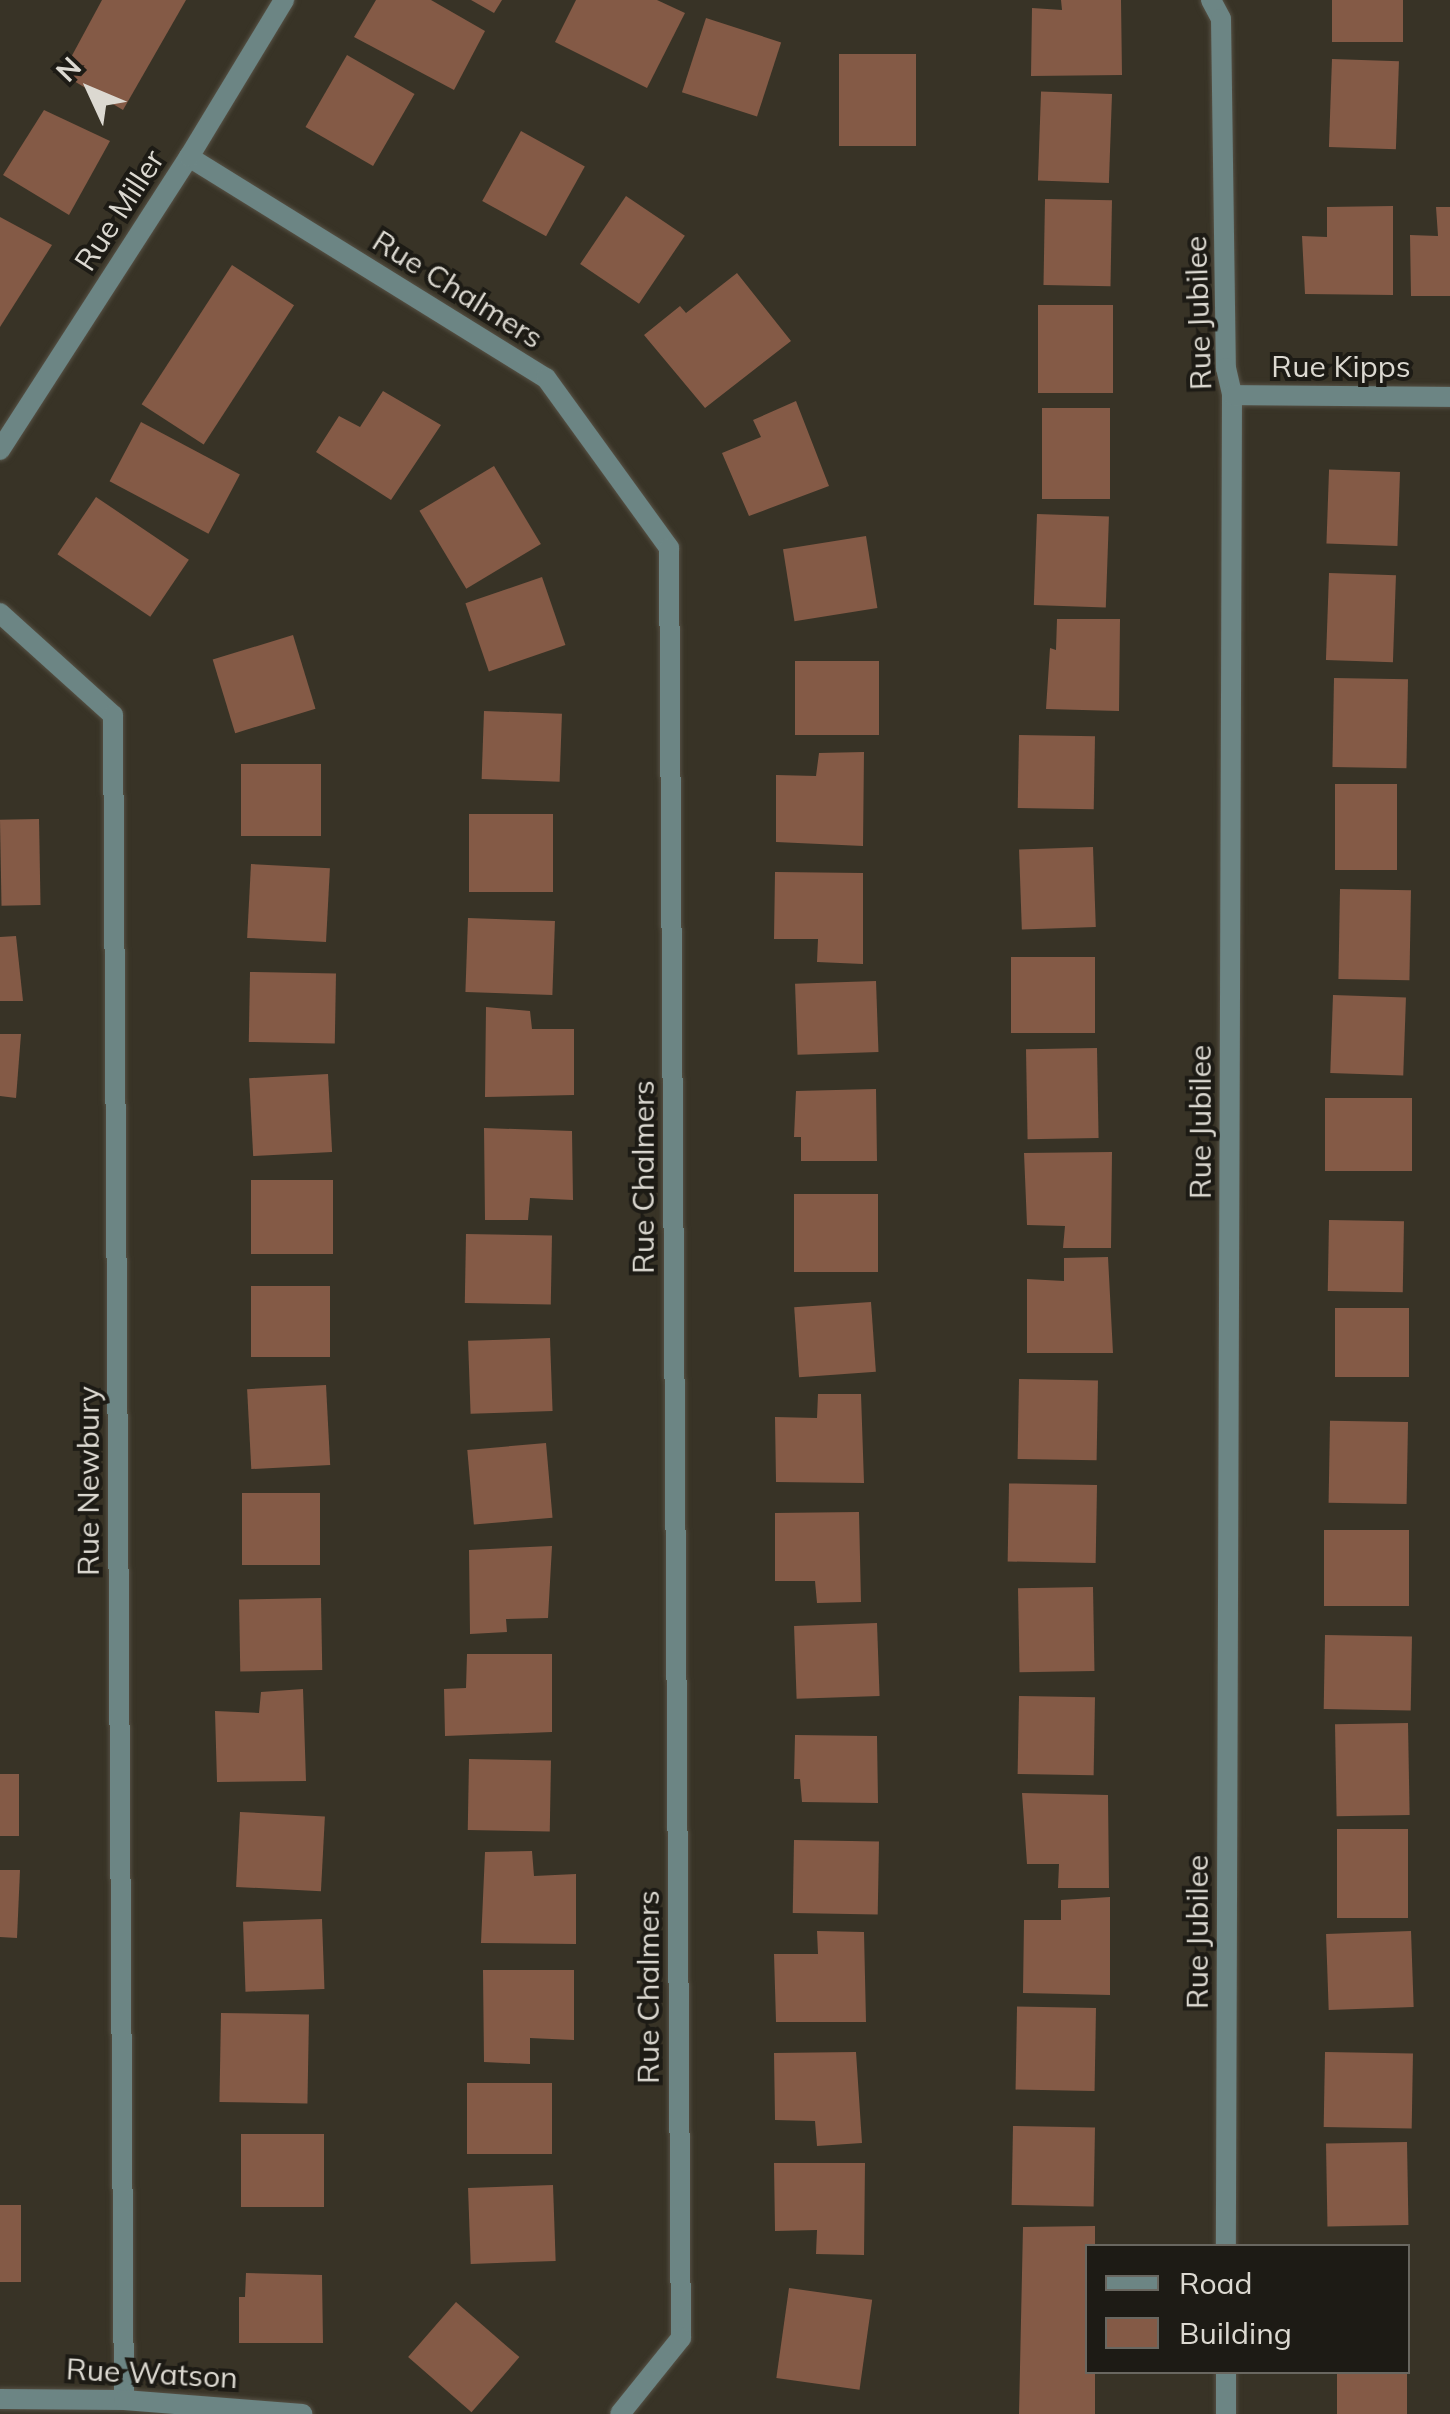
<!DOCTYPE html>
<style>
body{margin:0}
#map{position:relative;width:1450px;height:2414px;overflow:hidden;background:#383326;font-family:Mulish,sans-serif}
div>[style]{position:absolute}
.building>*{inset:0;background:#845a46;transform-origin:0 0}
.roads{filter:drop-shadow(0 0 2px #565145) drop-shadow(0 0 2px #565145)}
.minor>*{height:20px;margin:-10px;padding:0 10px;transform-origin:10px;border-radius:10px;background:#6c8584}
span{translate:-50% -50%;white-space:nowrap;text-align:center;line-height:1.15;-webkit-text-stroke:8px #1d1b15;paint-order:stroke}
.street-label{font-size:30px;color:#dcd9d1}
.legend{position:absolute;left:1085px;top:2244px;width:325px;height:130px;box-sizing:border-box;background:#1d1b15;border:2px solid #696760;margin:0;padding:12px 18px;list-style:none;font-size:30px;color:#dcd9d1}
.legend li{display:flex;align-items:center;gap:20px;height:50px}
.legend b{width:50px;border:2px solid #696760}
.north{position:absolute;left:40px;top:40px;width:100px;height:100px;-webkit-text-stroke:8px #1d1b15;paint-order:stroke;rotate:314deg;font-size:28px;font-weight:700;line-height:40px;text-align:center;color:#dcd9d1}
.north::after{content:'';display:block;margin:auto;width:35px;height:45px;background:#dcd9d1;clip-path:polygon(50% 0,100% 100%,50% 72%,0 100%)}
</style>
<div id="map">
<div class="building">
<div style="clip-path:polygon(102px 0,186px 0,123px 110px,62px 74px)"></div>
<div style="clip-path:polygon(376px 0,431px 0,485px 31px,454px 90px,354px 37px)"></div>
<div style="clip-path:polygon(471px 0,502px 0,494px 13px)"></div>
<div style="clip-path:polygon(576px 0,657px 0,685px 13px,647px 88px,555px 42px)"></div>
<div style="clip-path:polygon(1061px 0,1121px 0,1122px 75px,1031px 76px,1032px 8px,1062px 10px)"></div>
<div style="left:1332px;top:0;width:71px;height:42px"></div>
<div style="left:706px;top:18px;width:79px;height:78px;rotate:18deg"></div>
<div style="left:916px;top:54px;width:92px;height:77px;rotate:90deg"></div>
<div style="left:347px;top:55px;width:78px;height:83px;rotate:30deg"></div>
<div style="left:1332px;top:59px;width:67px;height:88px;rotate:2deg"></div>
<div style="left:1112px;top:94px;width:89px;height:71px;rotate:92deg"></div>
<div style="clip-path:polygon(44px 110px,110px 141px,69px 215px,3px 175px)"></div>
<div style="left:521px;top:131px;width:73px;height:80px;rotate:29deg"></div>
<div style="left:626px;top:196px;width:71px;height:82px;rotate:34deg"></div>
<div style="left:1045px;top:199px;width:67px;height:86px;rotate:1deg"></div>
<div style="clip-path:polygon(1393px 206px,1393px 295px,1305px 294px,1302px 236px,1327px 237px,1327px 207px)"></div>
<div style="clip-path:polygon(1436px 207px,1450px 207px,1450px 296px,1411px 296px,1410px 235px,1438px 236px)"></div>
<div style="clip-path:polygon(0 217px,52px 245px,0 327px)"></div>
<div style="left:232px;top:265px;width:74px;height:166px;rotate:33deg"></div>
<div style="clip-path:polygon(737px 273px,791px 341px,705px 408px,644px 335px,680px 306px,686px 313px)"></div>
<div style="left:1038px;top:305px;width:75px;height:88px"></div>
<div style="clip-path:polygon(383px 391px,441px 425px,391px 500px,316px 452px,339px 416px,360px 427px)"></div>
<div style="clip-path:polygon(796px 401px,829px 486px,749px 516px,722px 453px,761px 437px,753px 420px)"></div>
<div style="left:1110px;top:408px;width:91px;height:68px;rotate:90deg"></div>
<div style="left:141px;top:422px;width:112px;height:67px;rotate:28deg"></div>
<div style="left:494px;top:466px;width:91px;height:87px;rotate:59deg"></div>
<div style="left:1400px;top:472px;width:74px;height:71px;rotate:92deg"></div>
<div style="left:96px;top:497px;width:112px;height:69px;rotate:34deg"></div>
<div style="left:1037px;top:514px;width:72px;height:91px;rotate:2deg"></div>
<div style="left:866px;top:536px;width:73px;height:84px;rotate:81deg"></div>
<div style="left:1329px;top:573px;width:67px;height:87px;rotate:2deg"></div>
<div style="left:542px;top:577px;width:72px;height:81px;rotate:71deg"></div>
<div style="clip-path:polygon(1057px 619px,1120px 619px,1119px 711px,1046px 709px,1050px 648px,1056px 650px)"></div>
<div style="left:293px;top:635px;width:77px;height:84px;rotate:73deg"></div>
<div style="left:879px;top:661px;width:74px;height:84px;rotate:90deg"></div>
<div style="left:1334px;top:678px;width:74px;height:89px;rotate:1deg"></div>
<div style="left:484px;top:711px;width:78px;height:68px;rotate:2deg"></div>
<div style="left:1019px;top:735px;width:76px;height:73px;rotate:1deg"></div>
<div style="clip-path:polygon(864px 752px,863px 846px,776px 842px,776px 775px,816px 776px,819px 753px)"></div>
<div style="left:241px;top:764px;width:80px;height:72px"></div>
<div style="left:1335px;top:784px;width:62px;height:86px"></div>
<div style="left:553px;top:814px;width:78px;height:84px;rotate:90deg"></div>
<div style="left:39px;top:819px;width:86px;height:39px;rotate:89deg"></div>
<div style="left:1093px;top:847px;width:80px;height:74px;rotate:88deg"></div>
<div style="left:251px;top:864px;width:79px;height:74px;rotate:3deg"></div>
<div style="clip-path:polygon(775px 872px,863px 873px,863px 964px,817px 962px,818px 939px,774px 939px)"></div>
<div style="left:1340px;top:889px;width:71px;height:90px;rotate:1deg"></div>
<div style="left:468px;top:918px;width:87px;height:74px;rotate:2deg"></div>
<div style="clip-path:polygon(16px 936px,23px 1001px,0 1001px,0 937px)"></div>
<div style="left:1095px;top:957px;width:76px;height:84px;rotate:90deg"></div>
<div style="left:250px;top:972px;width:86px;height:70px;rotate:1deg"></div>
<div style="left:876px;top:981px;width:71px;height:81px;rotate:88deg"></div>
<div style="left:1333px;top:995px;width:73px;height:78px;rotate:2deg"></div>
<div style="clip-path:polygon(486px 1007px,530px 1011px,532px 1029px,574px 1029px,574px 1095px,485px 1097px)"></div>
<div style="clip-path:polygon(0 1034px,21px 1034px,16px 1098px,0 1096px)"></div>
<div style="left:1097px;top:1048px;width:90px;height:71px;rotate:89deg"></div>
<div style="left:328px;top:1074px;width:78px;height:79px;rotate:87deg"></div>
<div style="clip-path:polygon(876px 1089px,877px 1161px,801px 1161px,801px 1137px,794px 1137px,796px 1091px)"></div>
<div style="left:1412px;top:1098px;width:73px;height:87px;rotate:90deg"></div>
<div style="clip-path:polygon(484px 1128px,572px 1131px,573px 1200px,530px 1198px,528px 1220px,485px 1220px)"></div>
<div style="clip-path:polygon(1112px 1152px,1111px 1248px,1063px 1248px,1065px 1226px,1027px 1225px,1024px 1153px)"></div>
<div style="left:251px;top:1180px;width:82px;height:74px"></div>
<div style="left:878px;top:1194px;width:78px;height:84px;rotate:90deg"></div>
<div style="left:1329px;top:1220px;width:75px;height:71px;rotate:1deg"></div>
<div style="left:466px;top:1234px;width:86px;height:69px;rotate:1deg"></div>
<div style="clip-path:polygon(1108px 1257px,1113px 1353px,1027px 1353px,1027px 1279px,1064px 1281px,1064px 1258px)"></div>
<div style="left:251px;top:1286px;width:79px;height:71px"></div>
<div style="left:871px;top:1302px;width:70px;height:77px;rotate:86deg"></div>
<div style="left:1409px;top:1308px;width:69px;height:74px;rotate:90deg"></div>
<div style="left:550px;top:1338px;width:73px;height:82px;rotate:88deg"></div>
<div style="left:1019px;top:1379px;width:79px;height:80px;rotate:1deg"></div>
<div style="left:326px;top:1385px;width:80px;height:79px;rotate:87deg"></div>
<div style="clip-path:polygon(818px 1394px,861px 1394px,864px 1483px,776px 1482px,775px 1417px,817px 1418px)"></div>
<div style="left:1408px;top:1422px;width:82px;height:78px;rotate:91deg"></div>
<div style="left:546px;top:1443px;width:75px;height:79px;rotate:85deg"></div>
<div style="left:1097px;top:1485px;width:78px;height:88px;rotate:91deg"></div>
<div style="left:242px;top:1493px;width:78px;height:72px"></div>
<div style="clip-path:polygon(859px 1512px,861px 1602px,817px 1603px,815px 1581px,775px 1581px,775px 1513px)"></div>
<div style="left:1324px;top:1530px;width:85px;height:76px"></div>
<div style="clip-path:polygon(552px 1546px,548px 1618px,506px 1619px,507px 1632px,470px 1634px,469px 1550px)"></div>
<div style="left:1093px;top:1587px;width:84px;height:75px;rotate:89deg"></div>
<div style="left:321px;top:1598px;width:72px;height:82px;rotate:89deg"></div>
<div style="left:877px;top:1623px;width:73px;height:83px;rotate:88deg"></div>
<div style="left:1325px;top:1635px;width:87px;height:74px;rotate:1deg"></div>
<div style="clip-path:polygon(467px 1654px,552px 1654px,552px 1732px,445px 1736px,444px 1689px,466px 1688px)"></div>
<div style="clip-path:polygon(303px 1689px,306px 1781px,217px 1782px,215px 1711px,259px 1713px,261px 1692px)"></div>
<div style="left:1019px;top:1696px;width:76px;height:78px;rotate:1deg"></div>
<div style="left:1408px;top:1723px;width:92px;height:73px;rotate:89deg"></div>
<div style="clip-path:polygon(795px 1735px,877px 1736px,878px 1803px,802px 1802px,800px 1779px,794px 1779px)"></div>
<div style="left:469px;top:1759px;width:82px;height:71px;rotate:1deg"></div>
<div style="left:0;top:1774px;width:19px;height:62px"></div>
<div style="clip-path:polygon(1022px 1793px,1108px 1795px,1109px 1888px,1058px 1888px,1059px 1864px,1027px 1864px)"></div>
<div style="left:240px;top:1812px;width:85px;height:75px;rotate:3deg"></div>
<div style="left:1337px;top:1829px;width:71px;height:89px"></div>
<div style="left:794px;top:1840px;width:85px;height:73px;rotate:1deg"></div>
<div style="clip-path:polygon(532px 1851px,534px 1876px,576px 1874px,576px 1944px,481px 1943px,485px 1852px)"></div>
<div style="clip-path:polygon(0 1870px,20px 1870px,17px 1938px,0 1937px)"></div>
<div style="clip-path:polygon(1110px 1897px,1110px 1995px,1023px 1993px,1024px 1920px,1061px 1920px,1061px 1900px)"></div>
<div style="left:322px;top:1919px;width:70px;height:79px;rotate:88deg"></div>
<div style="clip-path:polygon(817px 1931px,864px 1932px,866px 2022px,776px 2022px,774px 1954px,818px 1954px)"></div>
<div style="left:1411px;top:1931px;width:76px;height:85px;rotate:88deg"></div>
<div style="clip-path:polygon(483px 1970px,574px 1970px,574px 2040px,530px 2038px,530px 2064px,484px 2062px)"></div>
<div style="left:1096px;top:2008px;width:83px;height:79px;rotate:91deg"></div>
<div style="left:221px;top:2013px;width:88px;height:89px;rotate:1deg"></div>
<div style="clip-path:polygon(856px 2052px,862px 2143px,817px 2146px,815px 2121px,775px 2120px,774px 2053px)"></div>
<div style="left:1325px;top:2052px;width:88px;height:75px;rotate:1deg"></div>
<div style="left:467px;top:2083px;width:85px;height:71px"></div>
<div style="left:1013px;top:2126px;width:82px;height:79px;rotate:1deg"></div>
<div style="left:241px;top:2134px;width:83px;height:73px"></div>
<div style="left:1407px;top:2142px;width:83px;height:81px;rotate:89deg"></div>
<div style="clip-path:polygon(774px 2163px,865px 2163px,864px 2255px,816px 2254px,817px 2230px,775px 2231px)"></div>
<div style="left:553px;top:2185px;width:76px;height:85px;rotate:88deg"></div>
<div style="left:0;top:2205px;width:21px;height:77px"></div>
<div style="clip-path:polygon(1095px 2226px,1095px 2246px,1088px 2246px,1088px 2372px,1095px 2372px,1095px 2414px,1019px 2414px,1023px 2227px)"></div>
<div style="clip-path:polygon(246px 2273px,322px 2275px,323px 2343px,239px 2343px,239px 2297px,245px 2297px)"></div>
<div style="left:789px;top:2288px;width:84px;height:91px;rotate:8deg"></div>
<div style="left:456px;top:2302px;width:84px;height:73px;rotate:41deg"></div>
<div style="left:1337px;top:2372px;width:70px;height:42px"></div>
</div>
<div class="roads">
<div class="minor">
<div style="left:1211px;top:0;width:21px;rotate:62deg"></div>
<div style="left:1221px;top:19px;width:349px;rotate:89.2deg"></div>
<div style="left:1226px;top:368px;width:28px;rotate:77deg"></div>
<div style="left:1232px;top:395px;width:1851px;rotate:90.19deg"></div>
<div style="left:189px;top:157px;width:420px;rotate:31.8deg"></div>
<div style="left:546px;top:378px;width:210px;rotate:54.1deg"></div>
<div style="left:669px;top:548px;width:1790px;rotate:89.62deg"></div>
<div style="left:681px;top:2338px;width:97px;rotate:128.8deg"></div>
<div style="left:1232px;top:395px;width:218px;rotate:0.5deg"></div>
<div style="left:0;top:450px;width:349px;rotate:-57.2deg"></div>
<div style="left:189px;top:157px;width:184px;rotate:-58.8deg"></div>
<div style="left:0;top:613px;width:152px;rotate:42.1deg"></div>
<div style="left:113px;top:715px;width:1685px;rotate:89.63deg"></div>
<div style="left:0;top:2399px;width:124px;rotate:0.5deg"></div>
<div style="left:124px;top:2400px;width:179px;rotate:4.5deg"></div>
<div style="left:1226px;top:2414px;width:42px;rotate:-90deg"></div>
</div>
</div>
<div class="street-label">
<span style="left:119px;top:210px;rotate:-57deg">Rue Miller</span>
<span style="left:458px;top:289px;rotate:32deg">Rue Chalmers</span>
<span style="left:1198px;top:313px;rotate:-92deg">Rue Jubilee</span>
<span style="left:1341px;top:366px">Rue Kipps</span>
<span style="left:1200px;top:1122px;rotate:-90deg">Rue Jubilee</span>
<span style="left:643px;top:1177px;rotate:-90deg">Rue Chalmers</span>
<span style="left:88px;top:1481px;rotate:-90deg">Rue Newbury</span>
<span style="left:1197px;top:1932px;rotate:-90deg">Rue Jubilee</span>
<span style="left:648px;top:1987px;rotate:-90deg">Rue Chalmers</span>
<span style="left:152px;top:2373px;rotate:3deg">Rue Watson</span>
</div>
<ul class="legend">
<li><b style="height:12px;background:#6c8584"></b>Road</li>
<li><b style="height:28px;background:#845a46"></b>Building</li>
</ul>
<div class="north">N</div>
</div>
